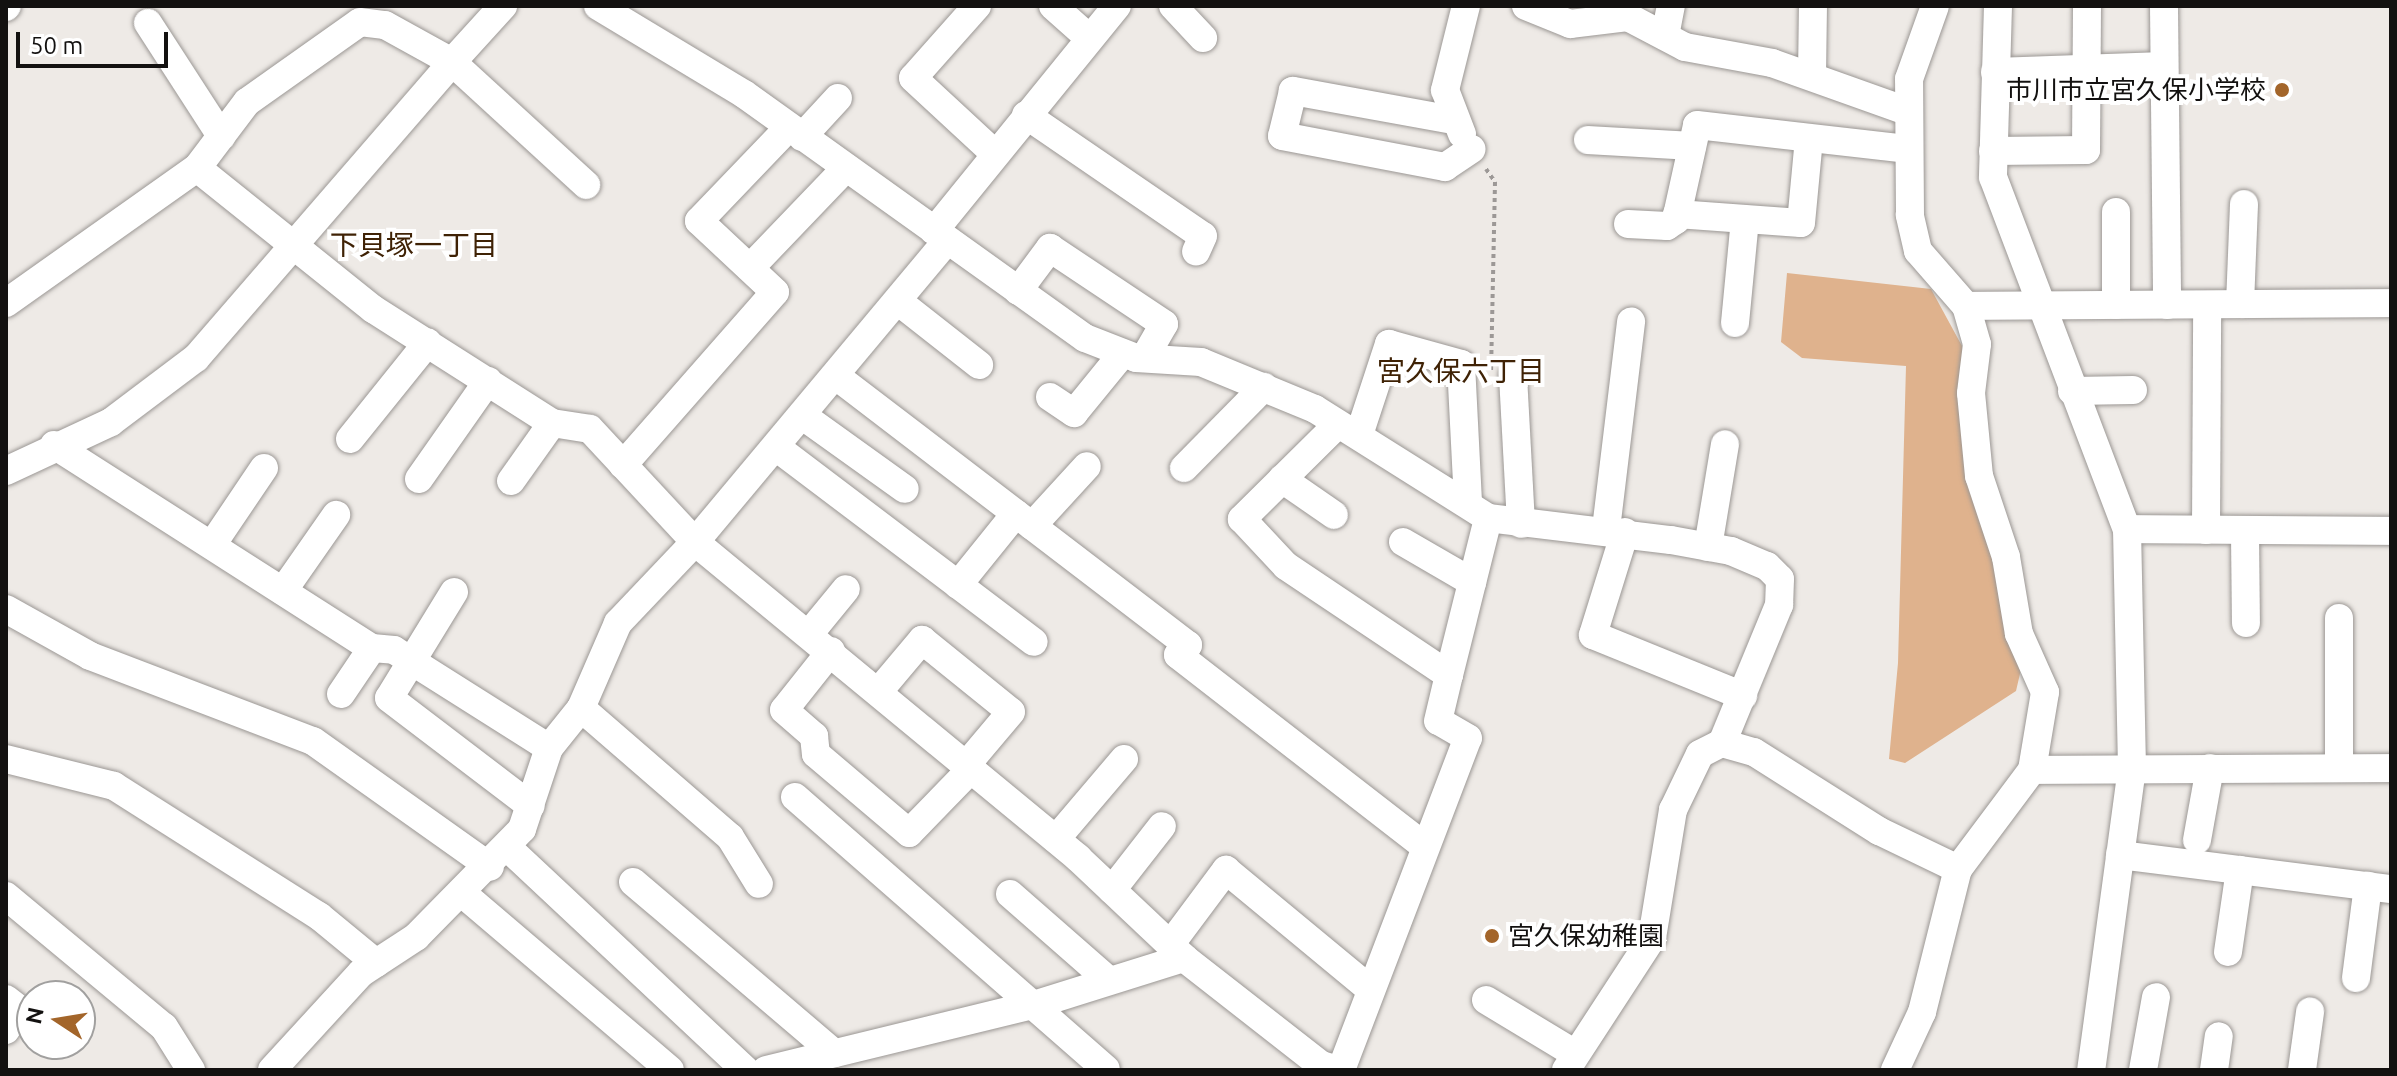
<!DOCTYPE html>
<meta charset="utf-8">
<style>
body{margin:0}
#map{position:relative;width:2397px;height:1076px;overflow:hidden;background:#eeeae6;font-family:Ubuntu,"Noto Sans JP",sans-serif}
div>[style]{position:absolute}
.green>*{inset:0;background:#dfb28d}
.path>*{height:4px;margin-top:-2px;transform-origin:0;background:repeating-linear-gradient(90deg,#9c9896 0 4px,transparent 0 8px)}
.roads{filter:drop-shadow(0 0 2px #9b9794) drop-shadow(0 0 2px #9b9794)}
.minor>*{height:28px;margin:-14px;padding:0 14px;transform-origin:14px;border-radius:14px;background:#fff}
.dots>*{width:22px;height:22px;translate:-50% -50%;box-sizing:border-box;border:4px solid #fff;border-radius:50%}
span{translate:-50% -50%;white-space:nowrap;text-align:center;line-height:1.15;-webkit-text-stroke:8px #fff;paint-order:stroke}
.poi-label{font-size:26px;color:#131110}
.right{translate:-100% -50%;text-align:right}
.left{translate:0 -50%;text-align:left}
.neighbourhood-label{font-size:28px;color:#3f2205}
.frame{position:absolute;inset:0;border:8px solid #131110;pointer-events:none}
.north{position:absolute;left:16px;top:980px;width:80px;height:80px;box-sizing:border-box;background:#fff;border:2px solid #a1a09f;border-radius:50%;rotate:282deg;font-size:22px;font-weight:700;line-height:32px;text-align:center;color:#131110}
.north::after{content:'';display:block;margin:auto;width:28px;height:36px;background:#a3652a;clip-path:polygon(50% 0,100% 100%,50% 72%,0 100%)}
.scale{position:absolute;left:16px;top:32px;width:152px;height:36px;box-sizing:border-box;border:4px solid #131110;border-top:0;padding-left:10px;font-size:24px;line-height:28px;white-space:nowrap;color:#131110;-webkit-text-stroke:6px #fff;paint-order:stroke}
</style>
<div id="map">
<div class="green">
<div style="clip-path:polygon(1787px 273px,1931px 289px,1968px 357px,2022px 665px,2016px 691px,1905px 763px,1889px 759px,1898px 663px,1906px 366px,1802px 358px,1781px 342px)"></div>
</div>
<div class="path">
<div style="left:1486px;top:169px;width:16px;rotate:55deg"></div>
<div style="left:1495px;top:182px;width:189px;rotate:91.2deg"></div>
</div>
<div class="roads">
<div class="minor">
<div style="left:598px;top:6px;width:170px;rotate:31.1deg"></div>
<div style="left:744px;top:94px;width:419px;rotate:35.6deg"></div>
<div style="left:1085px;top:338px;width:55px;rotate:21.4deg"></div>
<div style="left:1136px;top:358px;width:65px;rotate:3.5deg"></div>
<div style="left:1201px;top:362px;width:123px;rotate:22.4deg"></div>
<div style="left:1315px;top:409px;width:204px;rotate:32.2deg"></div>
<div style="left:1488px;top:518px;width:184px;rotate:6.9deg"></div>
<div style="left:1671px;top:540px;width:61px;rotate:10.4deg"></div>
<div style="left:1731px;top:551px;width:39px;rotate:23deg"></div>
<div style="left:1767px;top:566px;width:18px;rotate:45deg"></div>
<div style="left:1780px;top:579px;width:26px;rotate:92deg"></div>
<div style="left:1779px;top:605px;width:149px;rotate:112.4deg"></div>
<div style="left:977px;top:6px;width:96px;rotate:131.6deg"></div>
<div style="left:913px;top:78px;width:112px;rotate:42.8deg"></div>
<div style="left:1053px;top:6px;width:47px;rotate:41.5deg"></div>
<div style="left:1173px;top:6px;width:44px;rotate:46.8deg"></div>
<div style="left:1526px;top:6px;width:48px;rotate:22.2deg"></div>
<div style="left:1570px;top:24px;width:58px;rotate:-6.9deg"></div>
<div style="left:1628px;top:17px;width:64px;rotate:27.8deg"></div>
<div style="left:1685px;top:47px;width:88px;rotate:10.4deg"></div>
<div style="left:1772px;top:63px;width:143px;rotate:19.6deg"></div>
<div style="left:1998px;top:6px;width:171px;rotate:91.7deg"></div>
<div style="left:1993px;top:177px;width:377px;rotate:69.2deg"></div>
<div style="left:2127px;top:529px;width:239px;rotate:88.8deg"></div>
<div style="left:2132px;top:768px;width:305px;rotate:97.7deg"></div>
<div style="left:2164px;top:6px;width:299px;rotate:89.4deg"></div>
<div style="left:6px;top:7px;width:1px;rotate:-45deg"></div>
<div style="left:148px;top:23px;width:135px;rotate:57.1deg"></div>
<div style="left:1665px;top:36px;width:31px;rotate:-79deg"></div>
<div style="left:1995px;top:72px;width:169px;rotate:-2deg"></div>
<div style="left:1812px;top:76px;width:70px;rotate:-89.2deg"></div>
<div style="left:1026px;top:115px;width:214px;rotate:34.4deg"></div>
<div style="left:1203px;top:236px;width:17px;rotate:114deg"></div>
<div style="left:1453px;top:120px;width:163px;rotate:-169.7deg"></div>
<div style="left:1293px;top:91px;width:46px;rotate:103.7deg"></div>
<div style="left:1282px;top:136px;width:166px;rotate:10.8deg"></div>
<div style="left:1445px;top:167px;width:32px;rotate:-34deg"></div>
<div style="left:1462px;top:134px;width:47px;rotate:-111.1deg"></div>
<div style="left:1445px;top:90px;width:87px;rotate:-76deg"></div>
<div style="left:802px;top:137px;width:53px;rotate:-47.3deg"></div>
<div style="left:1588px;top:140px;width:104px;rotate:3.3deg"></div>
<div style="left:1993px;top:151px;width:93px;rotate:-0.6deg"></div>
<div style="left:2086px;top:150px;width:144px;rotate:-89.6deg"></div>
<div style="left:197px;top:168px;width:226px;rotate:38.7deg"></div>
<div style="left:373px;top:309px;width:212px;rotate:32.5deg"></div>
<div style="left:552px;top:423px;width:38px;rotate:9deg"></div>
<div style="left:590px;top:429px;width:154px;rotate:47.1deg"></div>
<div style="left:695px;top:542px;width:497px;rotate:39.5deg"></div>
<div style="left:1078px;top:858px;width:146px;rotate:43.3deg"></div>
<div style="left:1184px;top:958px;width:174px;rotate:38deg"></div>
<div style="left:1321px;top:1065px;width:18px;rotate:16deg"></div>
<div style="left:1677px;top:214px;width:124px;rotate:4.2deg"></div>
<div style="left:1801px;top:223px;width:85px;rotate:-84.6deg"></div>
<div style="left:1628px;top:224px;width:39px;rotate:3deg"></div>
<div style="left:1667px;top:226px;width:11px;rotate:-34deg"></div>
<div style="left:1676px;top:220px;width:97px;rotate:-77.5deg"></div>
<div style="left:1697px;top:125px;width:211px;rotate:6.5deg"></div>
<div style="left:934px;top:231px;width:290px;rotate:-50.9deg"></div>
<div style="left:750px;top:268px;width:139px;rotate:-46.2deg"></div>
<div style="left:1018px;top:291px;width:54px;rotate:-53.3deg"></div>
<div style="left:1050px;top:248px;width:137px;rotate:33.7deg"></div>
<div style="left:1164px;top:324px;width:39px;rotate:120deg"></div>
<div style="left:899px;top:302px;width:102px;rotate:38.2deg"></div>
<div style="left:6px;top:303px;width:234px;rotate:-35.3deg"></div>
<div style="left:197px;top:168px;width:83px;rotate:-52.9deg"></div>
<div style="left:247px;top:102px;width:138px;rotate:-35.3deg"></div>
<div style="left:360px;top:22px;width:25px;rotate:7deg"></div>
<div style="left:385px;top:25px;width:77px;rotate:28.9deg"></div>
<div style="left:452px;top:62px;width:76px;rotate:-47.7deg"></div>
<div style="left:2240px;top:304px;width:100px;rotate:-87.7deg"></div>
<div style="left:2116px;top:305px;width:93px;rotate:-90deg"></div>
<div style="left:1966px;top:306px;width:425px;rotate:-0.4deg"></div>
<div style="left:1735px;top:323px;width:104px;rotate:-84.5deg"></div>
<div style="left:836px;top:376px;width:443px;rotate:37.4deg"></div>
<div style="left:1188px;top:645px;width:14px;rotate:135deg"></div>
<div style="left:1178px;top:655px;width:311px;rotate:37.8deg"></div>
<div style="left:1513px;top:376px;width:148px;rotate:86.9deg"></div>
<div style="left:2072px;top:391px;width:61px;rotate:-0.9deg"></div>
<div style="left:1050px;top:397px;width:29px;rotate:34deg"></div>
<div style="left:1074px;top:413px;width:77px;rotate:-50.8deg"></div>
<div style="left:803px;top:416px;width:125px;rotate:35.6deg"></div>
<div style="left:1337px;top:425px;width:134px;rotate:135.3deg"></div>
<div style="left:1242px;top:519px;width:64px;rotate:46.9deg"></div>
<div style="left:1286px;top:566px;width:196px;rotate:33.8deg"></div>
<div style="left:1449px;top:675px;width:162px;rotate:-76deg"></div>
<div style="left:1359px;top:435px;width:96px;rotate:-71.8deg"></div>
<div style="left:1389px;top:344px;width:75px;rotate:15.5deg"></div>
<div style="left:1461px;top:364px;width:137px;rotate:87.1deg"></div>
<div style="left:350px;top:439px;width:124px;rotate:-51.2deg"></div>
<div style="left:54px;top:445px;width:377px;rotate:32.6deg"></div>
<div style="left:776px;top:447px;width:323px;rotate:37.1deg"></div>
<div style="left:623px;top:465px;width:230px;rotate:-48.7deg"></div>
<div style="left:775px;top:292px;width:104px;rotate:-136.9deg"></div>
<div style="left:699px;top:221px;width:130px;rotate:-46.2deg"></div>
<div style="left:1184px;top:468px;width:114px;rotate:-45.4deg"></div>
<div style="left:6px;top:471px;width:116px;rotate:-25deg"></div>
<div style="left:111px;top:422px;width:106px;rotate:-37deg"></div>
<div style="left:196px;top:358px;width:391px;rotate:-49.1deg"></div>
<div style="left:452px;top:62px;width:182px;rotate:42.5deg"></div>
<div style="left:419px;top:479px;width:120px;rotate:-54.9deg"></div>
<div style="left:1282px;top:479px;width:63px;rotate:34.7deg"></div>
<div style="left:511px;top:481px;width:71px;rotate:-54.7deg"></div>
<div style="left:1032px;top:526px;width:81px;rotate:-47.5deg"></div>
<div style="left:1606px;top:529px;width:209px;rotate:-83.1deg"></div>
<div style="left:2127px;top:529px;width:264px;rotate:0.4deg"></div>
<div style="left:2206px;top:530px;width:225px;rotate:-89.7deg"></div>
<div style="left:1625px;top:532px;width:108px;rotate:107.3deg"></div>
<div style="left:1593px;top:635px;width:162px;rotate:22.1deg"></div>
<div style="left:2245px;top:534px;width:89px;rotate:89.4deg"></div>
<div style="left:1403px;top:542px;width:80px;rotate:30.1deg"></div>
<div style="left:212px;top:545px;width:93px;rotate:-56deg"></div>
<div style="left:1708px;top:547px;width:104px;rotate:-80.6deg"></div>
<div style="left:958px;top:585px;width:92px;rotate:-51.1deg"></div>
<div style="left:283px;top:591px;width:93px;rotate:-55.1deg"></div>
<div style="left:454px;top:592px;width:124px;rotate:121.5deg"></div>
<div style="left:389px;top:698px;width:178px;rotate:37.3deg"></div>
<div style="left:6px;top:609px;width:96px;rotate:29.2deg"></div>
<div style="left:90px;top:656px;width:239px;rotate:20.9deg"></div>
<div style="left:313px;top:741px;width:217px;rotate:35.4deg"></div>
<div style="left:809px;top:634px;width:58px;rotate:-50.6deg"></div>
<div style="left:831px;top:651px;width:75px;rotate:128.5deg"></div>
<div style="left:784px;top:710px;width:40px;rotate:41deg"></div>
<div style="left:814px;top:736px;width:18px;rotate:84deg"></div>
<div style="left:816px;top:754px;width:122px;rotate:40.3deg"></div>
<div style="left:909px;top:833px;width:91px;rotate:-45.9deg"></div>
<div style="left:879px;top:691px;width:67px;rotate:-49.9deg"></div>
<div style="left:922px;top:640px;width:114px;rotate:39deg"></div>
<div style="left:1011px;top:712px;width:68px;rotate:130.2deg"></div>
<div style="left:341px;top:694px;width:55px;rotate:-56deg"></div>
<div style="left:372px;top:648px;width:22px;rotate:5deg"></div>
<div style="left:394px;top:650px;width:183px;rotate:32.3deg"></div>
<div style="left:581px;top:708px;width:197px;rotate:40.9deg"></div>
<div style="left:730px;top:837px;width:55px;rotate:58.3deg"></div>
<div style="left:6px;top:759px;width:111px;rotate:14deg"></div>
<div style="left:114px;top:786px;width:243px;rotate:32.4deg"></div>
<div style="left:319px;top:916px;width:74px;rotate:39.5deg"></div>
<div style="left:2339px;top:768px;width:150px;rotate:-90deg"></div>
<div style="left:2032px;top:770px;width:359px;rotate:-0.3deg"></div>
<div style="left:795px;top:797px;width:413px;rotate:41.2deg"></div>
<div style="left:1056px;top:839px;width:105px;rotate:-49.6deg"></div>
<div style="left:2197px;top:840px;width:73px;rotate:-79.8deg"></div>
<div style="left:507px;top:847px;width:326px;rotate:43.1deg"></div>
<div style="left:2120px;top:855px;width:273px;rotate:7.2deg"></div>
<div style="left:633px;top:882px;width:264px;rotate:40.4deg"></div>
<div style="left:1112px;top:890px;width:81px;rotate:-52deg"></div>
<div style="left:462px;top:893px;width:273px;rotate:40.4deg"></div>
<div style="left:1010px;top:894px;width:129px;rotate:41.2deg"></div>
<div style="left:6px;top:896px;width:205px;rotate:39.7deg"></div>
<div style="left:164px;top:1027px;width:51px;rotate:57.9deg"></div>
<div style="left:1170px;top:945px;width:94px;rotate:-53.3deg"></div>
<div style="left:1226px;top:870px;width:187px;rotate:39.6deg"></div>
<div style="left:2228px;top:952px;width:83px;rotate:-81.7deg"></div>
<div style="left:2356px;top:978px;width:93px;rotate:-82.6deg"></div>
<div style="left:6px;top:999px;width:16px;rotate:38deg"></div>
<div style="left:19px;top:1009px;width:25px;rotate:122deg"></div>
<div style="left:1486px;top:1000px;width:103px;rotate:31.1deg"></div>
<div style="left:272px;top:1070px;width:132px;rotate:-47.5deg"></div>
<div style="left:361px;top:973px;width:66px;rotate:-33.2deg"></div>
<div style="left:416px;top:937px;width:151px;rotate:-45.5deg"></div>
<div style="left:522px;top:829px;width:85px;rotate:-71.6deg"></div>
<div style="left:549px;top:748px;width:51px;rotate:-51.3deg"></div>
<div style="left:581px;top:708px;width:93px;rotate:-66.5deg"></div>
<div style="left:618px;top:623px;width:112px;rotate:-46.5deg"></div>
<div style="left:695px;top:542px;width:393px;rotate:-50.1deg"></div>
<div style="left:766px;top:1070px;width:279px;rotate:-13.7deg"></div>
<div style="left:1037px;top:1004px;width:154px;rotate:-17.4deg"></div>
<div style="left:1341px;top:1070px;width:355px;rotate:-69.1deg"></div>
<div style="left:1468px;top:738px;width:34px;rotate:-150deg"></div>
<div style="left:1438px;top:721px;width:47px;rotate:-76.6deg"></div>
<div style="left:1566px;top:1070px;width:158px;rotate:-56.9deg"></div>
<div style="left:1652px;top:938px;width:130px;rotate:-80.7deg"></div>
<div style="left:1673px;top:810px;width:62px;rotate:-64.3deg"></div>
<div style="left:1700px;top:754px;width:25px;rotate:-27deg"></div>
<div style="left:1722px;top:743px;width:33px;rotate:16deg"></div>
<div style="left:1754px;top:752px;width:148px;rotate:32.3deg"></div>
<div style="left:1879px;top:831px;width:88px;rotate:25.7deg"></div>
<div style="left:1895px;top:1070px;width:64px;rotate:-65deg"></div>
<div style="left:1922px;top:1012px;width:147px;rotate:-75.9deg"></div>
<div style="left:1958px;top:869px;width:124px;rotate:-53.2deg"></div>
<div style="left:2032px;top:770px;width:79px;rotate:-80.5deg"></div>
<div style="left:2045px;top:692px;width:64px;rotate:-114.1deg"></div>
<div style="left:2019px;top:634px;width:78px;rotate:-99.6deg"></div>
<div style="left:2006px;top:557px;width:85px;rotate:-108.4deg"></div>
<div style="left:1979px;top:476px;width:83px;rotate:-95.5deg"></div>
<div style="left:1971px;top:393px;width:49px;rotate:-83deg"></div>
<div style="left:1977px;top:344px;width:40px;rotate:-106deg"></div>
<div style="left:1966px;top:306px;width:73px;rotate:-131.1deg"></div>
<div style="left:1918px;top:251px;width:37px;rotate:-103deg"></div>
<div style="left:1910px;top:215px;width:136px;rotate:-90.4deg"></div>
<div style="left:1909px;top:79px;width:77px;rotate:-70.4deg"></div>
<div style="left:2143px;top:1070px;width:74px;rotate:-79.9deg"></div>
<div style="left:2214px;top:1070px;width:34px;rotate:-82deg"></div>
<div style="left:2302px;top:1070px;width:59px;rotate:-82.1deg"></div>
</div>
</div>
<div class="dots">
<div style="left:2282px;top:90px;background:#a3652a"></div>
<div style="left:1492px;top:936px;background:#a3652a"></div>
</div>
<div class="poi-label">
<span class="right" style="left:2266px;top:90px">市川市立宮久保小学校</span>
<span class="left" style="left:1508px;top:936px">宮久保幼稚園</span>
</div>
<div class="neighbourhood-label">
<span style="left:414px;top:245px">下貝塚一丁目</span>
<span style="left:1461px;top:371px">宮久保六丁目</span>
</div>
<div class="frame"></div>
<div class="north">N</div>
<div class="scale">50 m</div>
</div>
